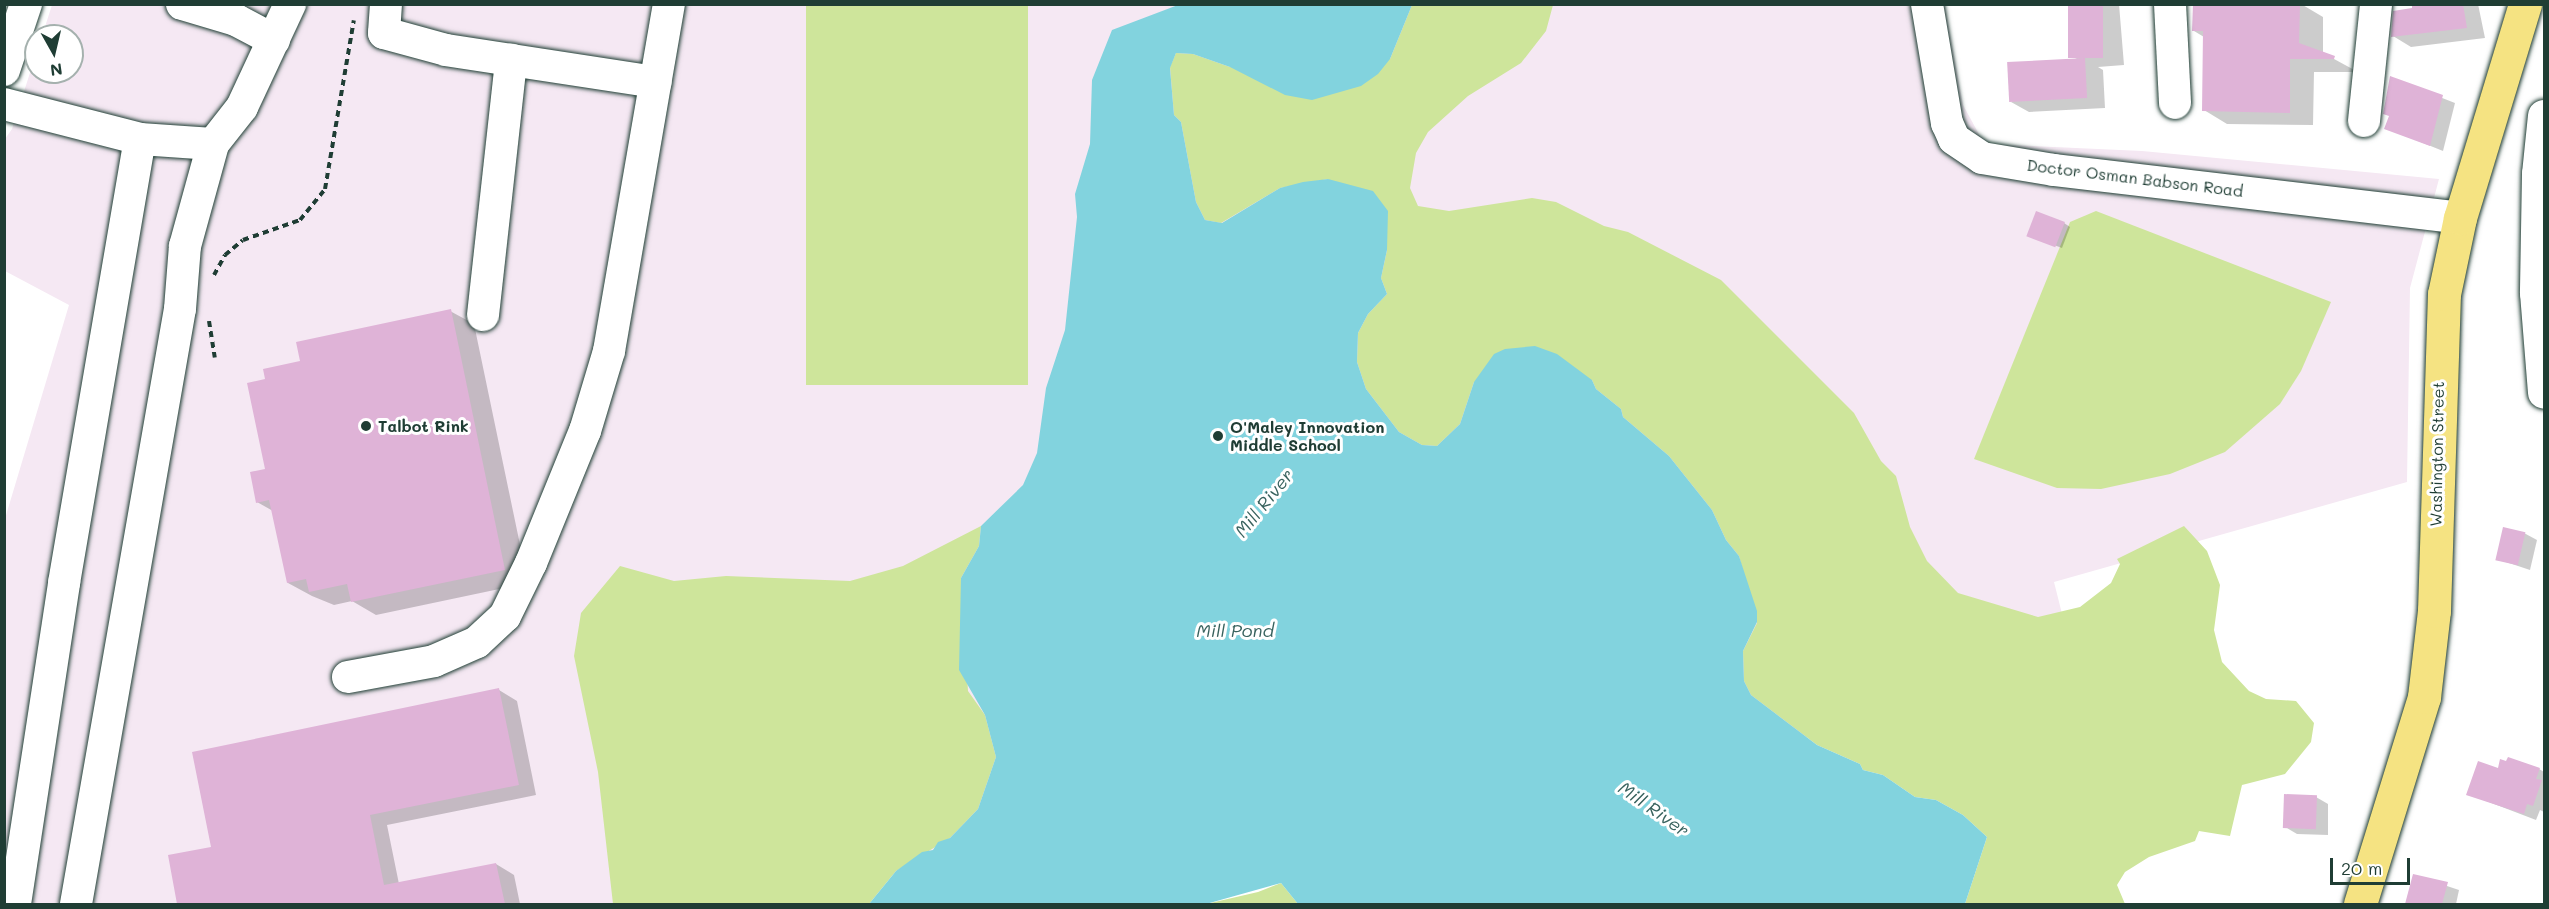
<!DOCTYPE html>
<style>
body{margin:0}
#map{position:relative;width:2549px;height:909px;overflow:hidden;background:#fff;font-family:Mali,sans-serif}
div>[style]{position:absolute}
.built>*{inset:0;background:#f5e8f3}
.green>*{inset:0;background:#cee59b;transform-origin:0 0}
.water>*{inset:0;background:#82d3de}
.shadow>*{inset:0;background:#0003}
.building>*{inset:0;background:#dfb3d7;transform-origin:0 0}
.path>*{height:4px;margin-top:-2px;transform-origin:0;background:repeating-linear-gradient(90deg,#1f3d34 0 6px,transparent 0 10.5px)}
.roads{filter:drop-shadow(0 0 2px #1f3d34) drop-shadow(0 0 2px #1f3d34)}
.minor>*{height:32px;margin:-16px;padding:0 16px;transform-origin:16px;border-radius:16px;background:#fff}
.major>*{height:33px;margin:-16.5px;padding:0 16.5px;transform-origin:16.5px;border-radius:16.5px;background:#f5e382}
.dots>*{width:16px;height:16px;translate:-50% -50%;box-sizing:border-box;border:3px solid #fff;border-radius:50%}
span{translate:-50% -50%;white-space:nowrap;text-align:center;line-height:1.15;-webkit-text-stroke:6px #fff;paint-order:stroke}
.street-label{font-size:16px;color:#1f3d34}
.poi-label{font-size:16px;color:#1f3d34;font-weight:700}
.left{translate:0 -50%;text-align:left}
.water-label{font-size:18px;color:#38625e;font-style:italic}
.frame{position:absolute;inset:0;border:6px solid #1f3d34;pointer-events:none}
.north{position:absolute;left:24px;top:24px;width:60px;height:60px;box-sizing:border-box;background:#fff;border:2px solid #a5b1ae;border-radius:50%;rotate:172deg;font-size:16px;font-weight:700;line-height:24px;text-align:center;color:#1f3d34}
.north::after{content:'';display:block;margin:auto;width:21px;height:27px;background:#1f3d34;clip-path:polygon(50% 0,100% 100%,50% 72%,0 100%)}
.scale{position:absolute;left:2330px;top:858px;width:80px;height:27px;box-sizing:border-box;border:3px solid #1f3d34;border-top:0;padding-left:8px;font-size:18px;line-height:21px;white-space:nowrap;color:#1f3d34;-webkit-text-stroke:4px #fff;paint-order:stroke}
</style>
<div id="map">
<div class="built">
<div style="clip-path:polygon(52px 5px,1945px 5px,1963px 105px,1980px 136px,1991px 144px,2142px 151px,2439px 179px,2410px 288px,2407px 482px,2054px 582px,2101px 769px,1486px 702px,790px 904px,5px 904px,4px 522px,69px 305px,5px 271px,5px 139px,12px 129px,36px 54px,36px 72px,72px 72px,72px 36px,42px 36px)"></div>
</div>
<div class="green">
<div style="left:806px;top:5px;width:222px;height:380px"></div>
<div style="clip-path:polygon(1412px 5px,1553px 5px,1546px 31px,1521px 63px,1468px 96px,1428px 132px,1416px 153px,1410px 188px,1418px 206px,1449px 211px,1532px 198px,1556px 202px,1604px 226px,1628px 232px,1721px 280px,1854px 413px,1881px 461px,1896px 476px,1910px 527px,1927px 561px,1958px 593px,2038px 617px,2080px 607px,2111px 583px,2120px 564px,2117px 559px,2184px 526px,2207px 551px,2220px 585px,2214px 630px,2222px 662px,2249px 691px,2266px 699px,2296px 701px,2314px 723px,2311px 742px,2285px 774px,2242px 785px,2230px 836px,2199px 831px,2195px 841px,2149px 857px,2125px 872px,2117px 885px,2125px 904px,1965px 904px,1987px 837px,1963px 815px,1936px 800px,1915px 797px,1883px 775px,1863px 770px,1860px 764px,1817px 745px,1751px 695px,1744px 681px,1743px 651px,1757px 623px,1739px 556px,1726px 540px,1712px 510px,1669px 456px,1623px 417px,1621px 409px,1596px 389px,1592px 380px,1474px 382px,1460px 424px,1437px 446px,1422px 445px,1399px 432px,1366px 389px,1357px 362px,1358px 333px,1368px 314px,1387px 294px,1381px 278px,1387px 250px,1328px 179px,1280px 188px,1221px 223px,1205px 220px,1196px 202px,1181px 122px,1174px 115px,1170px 67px,1176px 53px,1193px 54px,1230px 67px,1390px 59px)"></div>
<div style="clip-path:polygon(2096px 211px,2331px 302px,2301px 371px,2280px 404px,2225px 452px,2170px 474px,2101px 489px,2057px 488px,1974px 459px,2070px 222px)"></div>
<div style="clip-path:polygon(981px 526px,979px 546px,961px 578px,968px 691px,985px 715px,996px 757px,978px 809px,950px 838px,896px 871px,869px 904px,613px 904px,598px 772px,574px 656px,581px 613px,620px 566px,674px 581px,726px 576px,850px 581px,903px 566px)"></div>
<div style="clip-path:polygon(1281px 883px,1298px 904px,1206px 904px,1258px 892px)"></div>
</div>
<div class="water">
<div style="clip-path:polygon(1178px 5px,1412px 5px,1390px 59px,1378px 74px,1361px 86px,1312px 100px,1285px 95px,1230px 67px,1193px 54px,1176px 53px,1170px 68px,1174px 115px,1181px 122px,1196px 202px,1205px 220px,1222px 223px,1280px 188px,1303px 182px,1328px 179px,1373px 191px,1388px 211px,1387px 250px,1381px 278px,1387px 294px,1368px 314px,1358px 333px,1357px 362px,1366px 389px,1399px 432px,1422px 445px,1437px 446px,1460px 424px,1474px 382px,1494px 354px,1505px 349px,1535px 346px,1557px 354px,1592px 380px,1596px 389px,1621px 409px,1623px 417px,1669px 456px,1712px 510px,1726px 540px,1739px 556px,1757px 611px,1757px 622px,1743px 651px,1744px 681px,1751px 695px,1817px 745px,1860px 764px,1863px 770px,1883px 775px,1915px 797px,1936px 800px,1963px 815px,1987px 837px,1965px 904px,1298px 904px,1281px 883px,1206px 904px,869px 904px,896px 871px,922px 852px,933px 850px,938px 842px,950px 838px,978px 809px,996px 757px,985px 715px,959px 670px,961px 578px,979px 546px,981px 526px,1023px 485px,1037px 453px,1046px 388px,1065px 330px,1077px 217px,1075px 194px,1090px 144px,1092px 80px,1112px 30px)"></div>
</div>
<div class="shadow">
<div style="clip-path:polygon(2070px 4px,2119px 4px,2124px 65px,2098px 67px,2103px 70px,2105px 108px,2029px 112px,2011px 102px,2077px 59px,2073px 57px)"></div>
<div style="clip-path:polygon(2194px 4px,2301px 4px,2323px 17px,2323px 53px,2358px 72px,2314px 72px,2313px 125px,2227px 124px,2204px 110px,2204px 37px,2194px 31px)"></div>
<div style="clip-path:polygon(2413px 4px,2478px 4px,2485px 38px,2411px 47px,2393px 36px,2414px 9px)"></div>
<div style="clip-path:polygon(2391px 78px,2455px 103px,2443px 151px,2386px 128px,2390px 116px)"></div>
<div style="clip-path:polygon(2064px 223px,2070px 227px,2062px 248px,2035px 238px)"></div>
<div style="clip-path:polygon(450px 311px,474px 324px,528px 583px,376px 615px,352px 601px,334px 605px,312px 596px,288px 583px,273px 511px,257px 502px,267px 470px,267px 380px,302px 362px)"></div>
<div style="clip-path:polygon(2524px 533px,2537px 540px,2530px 570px,2497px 559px)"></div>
<div style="clip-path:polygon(499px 690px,517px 701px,536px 795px,387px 825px,399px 884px,496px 864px,514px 875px,520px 904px,179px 904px,169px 856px,213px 848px)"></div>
<div style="clip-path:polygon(2539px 769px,2544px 772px,2544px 812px,2540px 810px,2536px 820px,2468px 794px)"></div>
<div style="clip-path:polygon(2316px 797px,2328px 804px,2328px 835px,2297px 834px,2285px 827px)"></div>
<div style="clip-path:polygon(2414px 875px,2459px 890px,2456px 904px,2407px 904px)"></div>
</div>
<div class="building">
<div style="left:2068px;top:4px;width:35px;height:54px"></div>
<div style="clip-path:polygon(2193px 4px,2300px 4px,2299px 43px,2335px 56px,2334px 59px,2290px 59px,2290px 113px,2202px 111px,2203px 31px,2192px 31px)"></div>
<div style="clip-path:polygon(2412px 4px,2463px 4px,2467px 28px,2391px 37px,2393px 11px,2412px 8px)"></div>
<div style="left:2085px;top:58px;width:40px;height:78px;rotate:87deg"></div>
<div style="clip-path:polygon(2390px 76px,2443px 95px,2430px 146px,2384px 129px,2389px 116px,2383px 114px)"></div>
<div style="left:2036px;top:211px;width:31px;height:27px;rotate:21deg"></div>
<div style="clip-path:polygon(451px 309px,505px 570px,351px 602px,347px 584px,309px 592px,306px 579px,287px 583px,269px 500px,256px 503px,250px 472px,265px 469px,247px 383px,265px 379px,263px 369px,300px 361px,296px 342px)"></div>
<div style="left:2503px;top:527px;width:23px;height:34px;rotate:13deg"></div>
<div style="clip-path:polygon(499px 688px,519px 785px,370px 815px,384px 885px,496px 863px,505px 904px,177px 904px,168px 855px,211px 847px,192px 752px)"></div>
<div style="clip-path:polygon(2508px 757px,2540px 768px,2536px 779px,2542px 780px,2533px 806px,2527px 804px,2524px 814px,2466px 795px,2478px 761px,2498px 768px,2500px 759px,2506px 761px)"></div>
<div style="left:2284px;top:794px;width:33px;height:34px;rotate:2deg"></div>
<div style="clip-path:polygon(2413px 874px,2448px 882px,2442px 904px,2405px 904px)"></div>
</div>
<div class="path">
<div style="left:214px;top:275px;width:23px;rotate:-61deg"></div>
<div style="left:225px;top:255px;width:23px;rotate:-40deg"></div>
<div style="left:243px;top:240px;width:60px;rotate:-19.3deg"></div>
<div style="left:300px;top:220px;width:40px;rotate:-51deg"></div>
<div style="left:325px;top:189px;width:171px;rotate:-80.3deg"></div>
<div style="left:209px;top:321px;width:37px;rotate:81deg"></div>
</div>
<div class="roads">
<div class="minor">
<div style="left:182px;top:4px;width:56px;rotate:16.5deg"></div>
<div style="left:236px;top:20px;width:43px;rotate:27.8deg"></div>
<div style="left:386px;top:4px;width:29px;rotate:94deg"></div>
<div style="left:384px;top:33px;width:64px;rotate:15.3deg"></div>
<div style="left:446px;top:50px;width:212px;rotate:8.7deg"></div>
<div style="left:1927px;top:4px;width:121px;rotate:80.5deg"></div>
<div style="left:1947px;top:123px;width:17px;rotate:66deg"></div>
<div style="left:1954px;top:139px;width:34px;rotate:34deg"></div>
<div style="left:1982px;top:158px;width:73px;rotate:9.5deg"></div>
<div style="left:2054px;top:170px;width:409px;rotate:6.7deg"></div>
<div style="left:2170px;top:4px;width:99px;rotate:87.1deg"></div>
<div style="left:4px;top:70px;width:70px;rotate:-71.6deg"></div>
<div style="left:4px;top:104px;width:140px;rotate:14.4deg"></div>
<div style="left:140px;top:139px;width:73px;rotate:3.9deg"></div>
<div style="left:213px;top:144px;width:47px;rotate:-51.9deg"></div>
<div style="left:242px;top:107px;width:114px;rotate:-65deg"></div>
<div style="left:2544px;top:116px;width:58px;rotate:95.9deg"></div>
<div style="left:2538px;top:174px;width:119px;rotate:91deg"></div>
<div style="left:2536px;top:293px;width:100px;rotate:85.4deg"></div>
<div style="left:2364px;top:121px;width:118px;rotate:-84.1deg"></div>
<div style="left:483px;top:315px;width:257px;rotate:-83.7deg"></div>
<div style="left:348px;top:677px;width:87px;rotate:-10.5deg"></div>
<div style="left:434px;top:661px;width:47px;rotate:-23.8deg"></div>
<div style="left:477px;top:642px;width:38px;rotate:-43deg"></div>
<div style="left:505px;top:616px;width:59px;rotate:-63.9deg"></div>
<div style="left:531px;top:563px;width:143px;rotate:-67.8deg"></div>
<div style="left:585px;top:431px;width:84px;rotate:-73.3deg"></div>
<div style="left:609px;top:351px;width:352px;rotate:-80.2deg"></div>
<div style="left:15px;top:904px;width:325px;rotate:-81.3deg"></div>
<div style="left:64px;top:583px;width:450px;rotate:-80.3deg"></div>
<div style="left:76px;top:904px;width:604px;rotate:-80.09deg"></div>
<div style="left:180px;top:309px;width:63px;rotate:-85.5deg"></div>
<div style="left:185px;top:246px;width:106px;rotate:-74.6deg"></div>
</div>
<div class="major">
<div style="left:2360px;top:904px;width:217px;rotate:-72.8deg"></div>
<div style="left:2424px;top:697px;width:87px;rotate:-83.4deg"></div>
<div style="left:2434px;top:611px;width:317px;rotate:-88.2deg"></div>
<div style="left:2444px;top:294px;width:78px;rotate:-78.1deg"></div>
<div style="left:2460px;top:218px;width:224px;rotate:-73.1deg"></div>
</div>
</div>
<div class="dots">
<div style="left:366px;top:426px;background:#1f3d34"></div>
<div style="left:1218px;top:436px;background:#1f3d34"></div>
</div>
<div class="street-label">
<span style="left:2135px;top:178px;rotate:7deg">Doctor Osman Babson Road</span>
<span style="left:2437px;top:454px;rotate:-89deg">Washington Street</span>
</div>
<div class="poi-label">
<span class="left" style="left:378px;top:426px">Talbot Rink</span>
<span class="left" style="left:1230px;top:436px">O'Maley Innovation<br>Middle School</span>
</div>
<div class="water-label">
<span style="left:1264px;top:503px;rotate:-51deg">Mill River</span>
<span style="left:1235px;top:630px">Mill Pond</span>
<span style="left:1654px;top:809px;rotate:35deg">Mill River</span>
</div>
<div class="frame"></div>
<div class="north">N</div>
<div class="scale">20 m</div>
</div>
